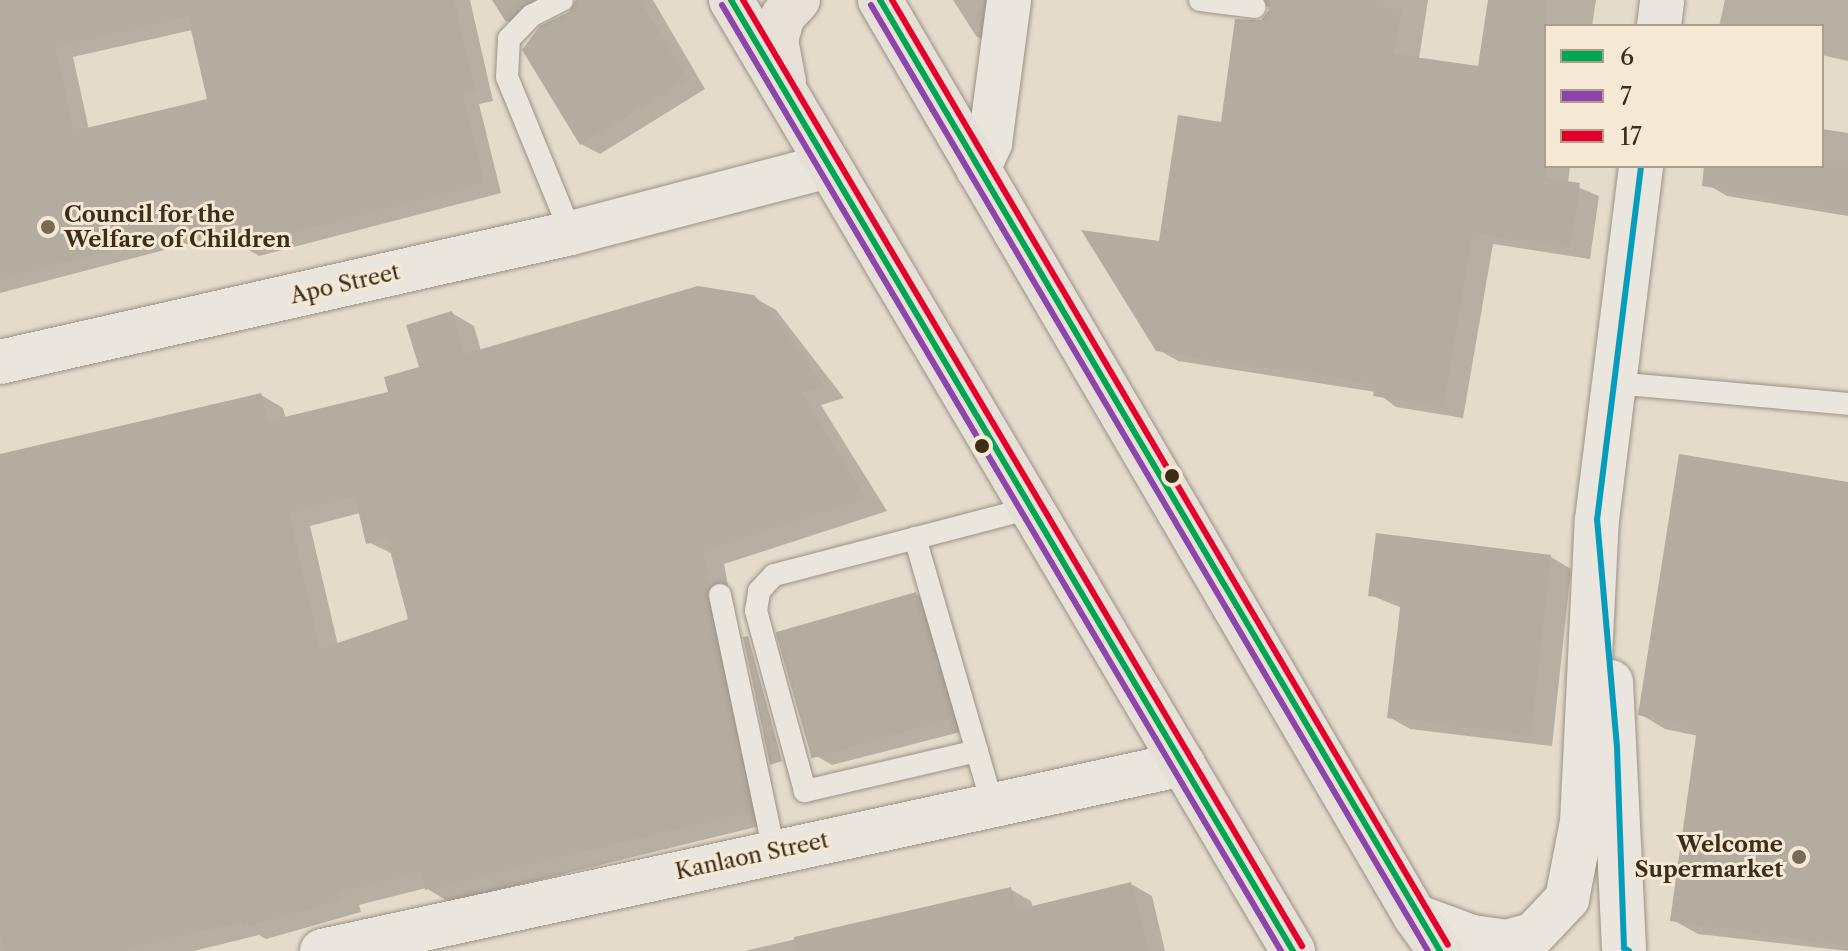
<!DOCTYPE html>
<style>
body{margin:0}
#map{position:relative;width:1848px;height:951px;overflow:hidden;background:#e5dbcb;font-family:"Libre Caslon Text",serif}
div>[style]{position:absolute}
.shadow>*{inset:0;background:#0003}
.building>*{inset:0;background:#b5aca0;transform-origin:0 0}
.roads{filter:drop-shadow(0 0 2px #9a9286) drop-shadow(0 0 2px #9a9286)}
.lane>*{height:22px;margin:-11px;padding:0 11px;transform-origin:11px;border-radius:11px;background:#eae5dd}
.street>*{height:44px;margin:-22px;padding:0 22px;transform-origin:22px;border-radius:22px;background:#eae5dd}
.secondary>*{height:44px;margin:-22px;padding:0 22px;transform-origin:22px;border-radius:22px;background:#eae5dd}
.primary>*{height:44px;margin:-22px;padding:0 22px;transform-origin:22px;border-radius:22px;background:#e7e0d7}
.bus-1>*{height:6px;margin:-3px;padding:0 3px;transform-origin:3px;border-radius:3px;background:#00a651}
.bus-2>*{height:6px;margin:-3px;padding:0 3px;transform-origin:3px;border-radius:3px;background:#8e44ad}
.bus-3>*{height:6px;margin:-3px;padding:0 3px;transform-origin:3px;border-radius:3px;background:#e4002b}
.bus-4>*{height:6px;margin:-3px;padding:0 3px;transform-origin:3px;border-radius:3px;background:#069dbc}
.dots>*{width:22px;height:22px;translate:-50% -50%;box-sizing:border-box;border:4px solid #f5e9d6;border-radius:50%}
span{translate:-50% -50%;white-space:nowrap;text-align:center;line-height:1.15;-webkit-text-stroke:6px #f5e9d6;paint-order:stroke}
.poi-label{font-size:22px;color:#3e2d17;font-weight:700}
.left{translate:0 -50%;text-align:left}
.right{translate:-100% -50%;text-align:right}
.street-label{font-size:22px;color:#3e2d17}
.legend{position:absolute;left:1544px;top:24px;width:280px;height:144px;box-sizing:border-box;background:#f5e9d6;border:2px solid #ac9e8a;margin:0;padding:10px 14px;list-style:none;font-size:24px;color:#3e2d17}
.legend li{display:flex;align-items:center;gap:16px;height:40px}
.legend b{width:40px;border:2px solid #ac9e8a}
</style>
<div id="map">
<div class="shadow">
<div style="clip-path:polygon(evenodd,0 0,470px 0,493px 101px,479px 104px,501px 193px,259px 256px,241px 245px,237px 231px,0 293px,0 0,192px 30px,209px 100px,89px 130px,73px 57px,192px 30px)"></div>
<div style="clip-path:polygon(495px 0,569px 0,525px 31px,507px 21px)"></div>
<div style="clip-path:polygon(576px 0,653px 0,705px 89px,600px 154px,581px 144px)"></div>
<div style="clip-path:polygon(953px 0,1007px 0,1000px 50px,976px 36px)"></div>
<div style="clip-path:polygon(1250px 0,1428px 0,1419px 59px,1480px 69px,1490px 0,1596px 0,1592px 26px,1546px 26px,1546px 166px,1570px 166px,1568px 183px,1599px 196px,1590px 259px,1493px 244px,1463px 418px,1396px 407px,1376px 392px,1178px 361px,1157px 349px,1161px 243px,1223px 124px,1261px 22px,1271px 8px)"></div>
<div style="clip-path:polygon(1725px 0,1848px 0,1848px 61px,1822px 55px,1822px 26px,1719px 26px)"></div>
<div style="clip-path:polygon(1822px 129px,1848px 133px,1848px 216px,1727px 196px,1710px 186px,1713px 166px,1822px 166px)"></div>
<div style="clip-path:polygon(evenodd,753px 297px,776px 310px,844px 398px,821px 405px,887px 511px,724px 564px,772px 823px,449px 902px,426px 888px,359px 905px,361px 912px,266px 939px,259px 935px,194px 951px,0 951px,0 456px,261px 395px,283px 408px,286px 419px,391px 393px,422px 369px,452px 313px,474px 326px,481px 351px,753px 297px,360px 513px,368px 542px,393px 554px,411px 620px,338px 645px,310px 526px,360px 513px)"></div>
<div style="clip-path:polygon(1848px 484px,1848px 951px,1698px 934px,1673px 920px,1698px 736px,1665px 729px,1640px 714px)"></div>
<div style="clip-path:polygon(1551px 557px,1571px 569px,1552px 746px,1410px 729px,1389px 717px,1402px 608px,1370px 595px)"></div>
<div style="clip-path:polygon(916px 594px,937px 606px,972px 729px,832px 765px,811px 753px)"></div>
<div style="clip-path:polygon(1131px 884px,1152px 896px,1165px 951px,745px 951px,1010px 889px,1031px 901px,1033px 908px)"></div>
</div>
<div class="building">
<div style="clip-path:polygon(evenodd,0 0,454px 0,475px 91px,462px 94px,484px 183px,239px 247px,232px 218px,0 279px,0 0,188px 17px,207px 99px,74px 131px,55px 47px,188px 17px)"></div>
<div style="clip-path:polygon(492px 0,531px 0,506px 22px)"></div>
<div style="clip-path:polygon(576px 0,640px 0,688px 79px,580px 145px,522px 50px,540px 26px,569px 12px)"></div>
<div style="clip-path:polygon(1267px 0,1376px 0,1375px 5px,1402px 11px,1394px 54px,1478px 66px,1488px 0,1546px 0,1546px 178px,1580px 183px,1570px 248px,1473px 233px,1443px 407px,1373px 396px,1375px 384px,1156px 351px,1081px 230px,1159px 241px,1178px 115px,1221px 122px,1235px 19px,1261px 20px,1269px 10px)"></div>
<div style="clip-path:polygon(1704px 166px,1848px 166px,1848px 210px,1702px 186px)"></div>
<div style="clip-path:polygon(evenodd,698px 286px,754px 295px,784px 329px,824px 386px,801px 392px,866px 498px,703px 552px,710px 585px,706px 598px,751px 811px,425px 890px,421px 872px,338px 893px,340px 900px,242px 928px,241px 922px,117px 951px,5px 951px,0 929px,0 454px,261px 393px,268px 421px,388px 392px,384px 377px,419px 367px,406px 325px,452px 311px,464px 354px,698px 286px,355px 497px,366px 544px,387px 539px,408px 619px,320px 649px,289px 513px,355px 497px)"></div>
<div style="clip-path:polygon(1679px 454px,1848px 482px,1848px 946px,1670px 921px,1697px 729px,1638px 715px)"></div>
<div style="clip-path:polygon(1376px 533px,1551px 555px,1531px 735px,1387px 718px,1401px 600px,1368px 596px)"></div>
<div style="left:916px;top:592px;width:131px;height:146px;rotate:74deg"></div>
<div style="clip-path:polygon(748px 636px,782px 761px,770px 765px,743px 637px)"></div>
<div style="clip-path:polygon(1131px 882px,1148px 951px,796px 951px,794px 937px,1011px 887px,1016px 910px)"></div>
</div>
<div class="roads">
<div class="lane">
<div style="left:562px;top:0;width:34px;rotate:153deg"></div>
<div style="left:532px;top:15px;width:33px;rotate:134deg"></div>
<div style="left:509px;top:39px;width:38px;rotate:93deg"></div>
<div style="left:507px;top:77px;width:169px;rotate:67.7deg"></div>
<div style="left:1200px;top:0;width:55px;rotate:7.3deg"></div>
<div style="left:1614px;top:383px;width:235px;rotate:5.1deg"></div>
<div style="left:915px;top:538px;width:276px;rotate:73.8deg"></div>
<div style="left:720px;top:595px;width:262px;rotate:78.1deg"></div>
<div style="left:977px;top:751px;width:177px;rotate:166.9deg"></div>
<div style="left:805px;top:791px;width:187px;rotate:-105.2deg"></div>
<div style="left:756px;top:611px;width:20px;rotate:-81deg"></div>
<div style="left:759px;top:591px;width:22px;rotate:-47deg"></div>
<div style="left:774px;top:575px;width:266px;rotate:-14.6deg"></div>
</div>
<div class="street">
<div style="left:978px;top:169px;width:29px;rotate:-65deg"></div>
<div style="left:990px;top:143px;width:144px;rotate:-82.4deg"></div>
<div style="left:0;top:362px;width:585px;rotate:-12.73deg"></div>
<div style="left:571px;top:233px;width:266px;rotate:-14.6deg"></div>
<div style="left:322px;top:951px;width:881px;rotate:-12.25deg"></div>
</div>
<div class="secondary">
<div style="left:1659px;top:26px;width:26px;rotate:-83deg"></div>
<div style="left:1611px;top:682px;width:269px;rotate:87.2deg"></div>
<div style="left:1415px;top:916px;width:61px;rotate:20.2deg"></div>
<div style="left:1472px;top:937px;width:34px;rotate:8deg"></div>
<div style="left:1506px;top:942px;width:28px;rotate:-15deg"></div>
<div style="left:1533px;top:935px;width:50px;rotate:-46.6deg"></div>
<div style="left:1567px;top:899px;width:78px;rotate:-79deg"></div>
<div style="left:1582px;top:822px;width:302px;rotate:-87.2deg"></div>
<div style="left:1597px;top:520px;width:357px;rotate:-82.9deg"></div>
</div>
<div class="primary">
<div style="left:731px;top:0;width:1105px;rotate:59.42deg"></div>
<div style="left:880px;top:0;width:1061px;rotate:59.71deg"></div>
<div style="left:1415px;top:916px;width:43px;rotate:54.5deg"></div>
<div style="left:784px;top:82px;width:43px;rotate:-100.8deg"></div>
<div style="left:776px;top:40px;width:25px;rotate:-74deg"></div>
<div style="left:783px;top:16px;width:22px;rotate:-47deg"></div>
</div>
</div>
<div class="bus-1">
<div style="left:731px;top:0;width:1105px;rotate:59.42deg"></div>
<div style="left:880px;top:0;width:1104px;rotate:59.51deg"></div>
</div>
<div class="bus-2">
<div style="left:722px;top:5px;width:1099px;rotate:59.42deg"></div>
<div style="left:871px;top:5px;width:1098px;rotate:59.51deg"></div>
</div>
<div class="bus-3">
<div style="left:743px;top:0;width:1099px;rotate:59.42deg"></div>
<div style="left:892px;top:0;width:1096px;rotate:59.53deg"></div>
</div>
<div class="bus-4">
<div style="left:1629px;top:951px;width:6px;rotate:-149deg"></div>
<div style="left:1624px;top:948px;width:201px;rotate:-92deg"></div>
<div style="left:1617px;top:747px;width:228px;rotate:-95deg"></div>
<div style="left:1597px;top:520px;width:357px;rotate:-82.9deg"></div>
</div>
<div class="dots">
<div style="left:48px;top:227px;background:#786a56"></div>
<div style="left:982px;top:446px;background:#3e2d17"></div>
<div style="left:1172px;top:476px;background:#3e2d17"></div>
<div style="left:1799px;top:857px;background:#786a56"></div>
</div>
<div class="poi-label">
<span class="left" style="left:64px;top:227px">Council for the<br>Welfare of Children</span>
<span class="right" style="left:1783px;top:857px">Welcome<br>Supermarket</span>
</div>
<div class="street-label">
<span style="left:345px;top:284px;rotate:-13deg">Apo Street</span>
<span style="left:752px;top:856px;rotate:-12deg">Kanlaon Street</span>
</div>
<ul class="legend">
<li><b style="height:10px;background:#00a651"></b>6</li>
<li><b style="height:10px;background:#8e44ad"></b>7</li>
<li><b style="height:10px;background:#e4002b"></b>17</li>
</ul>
</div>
